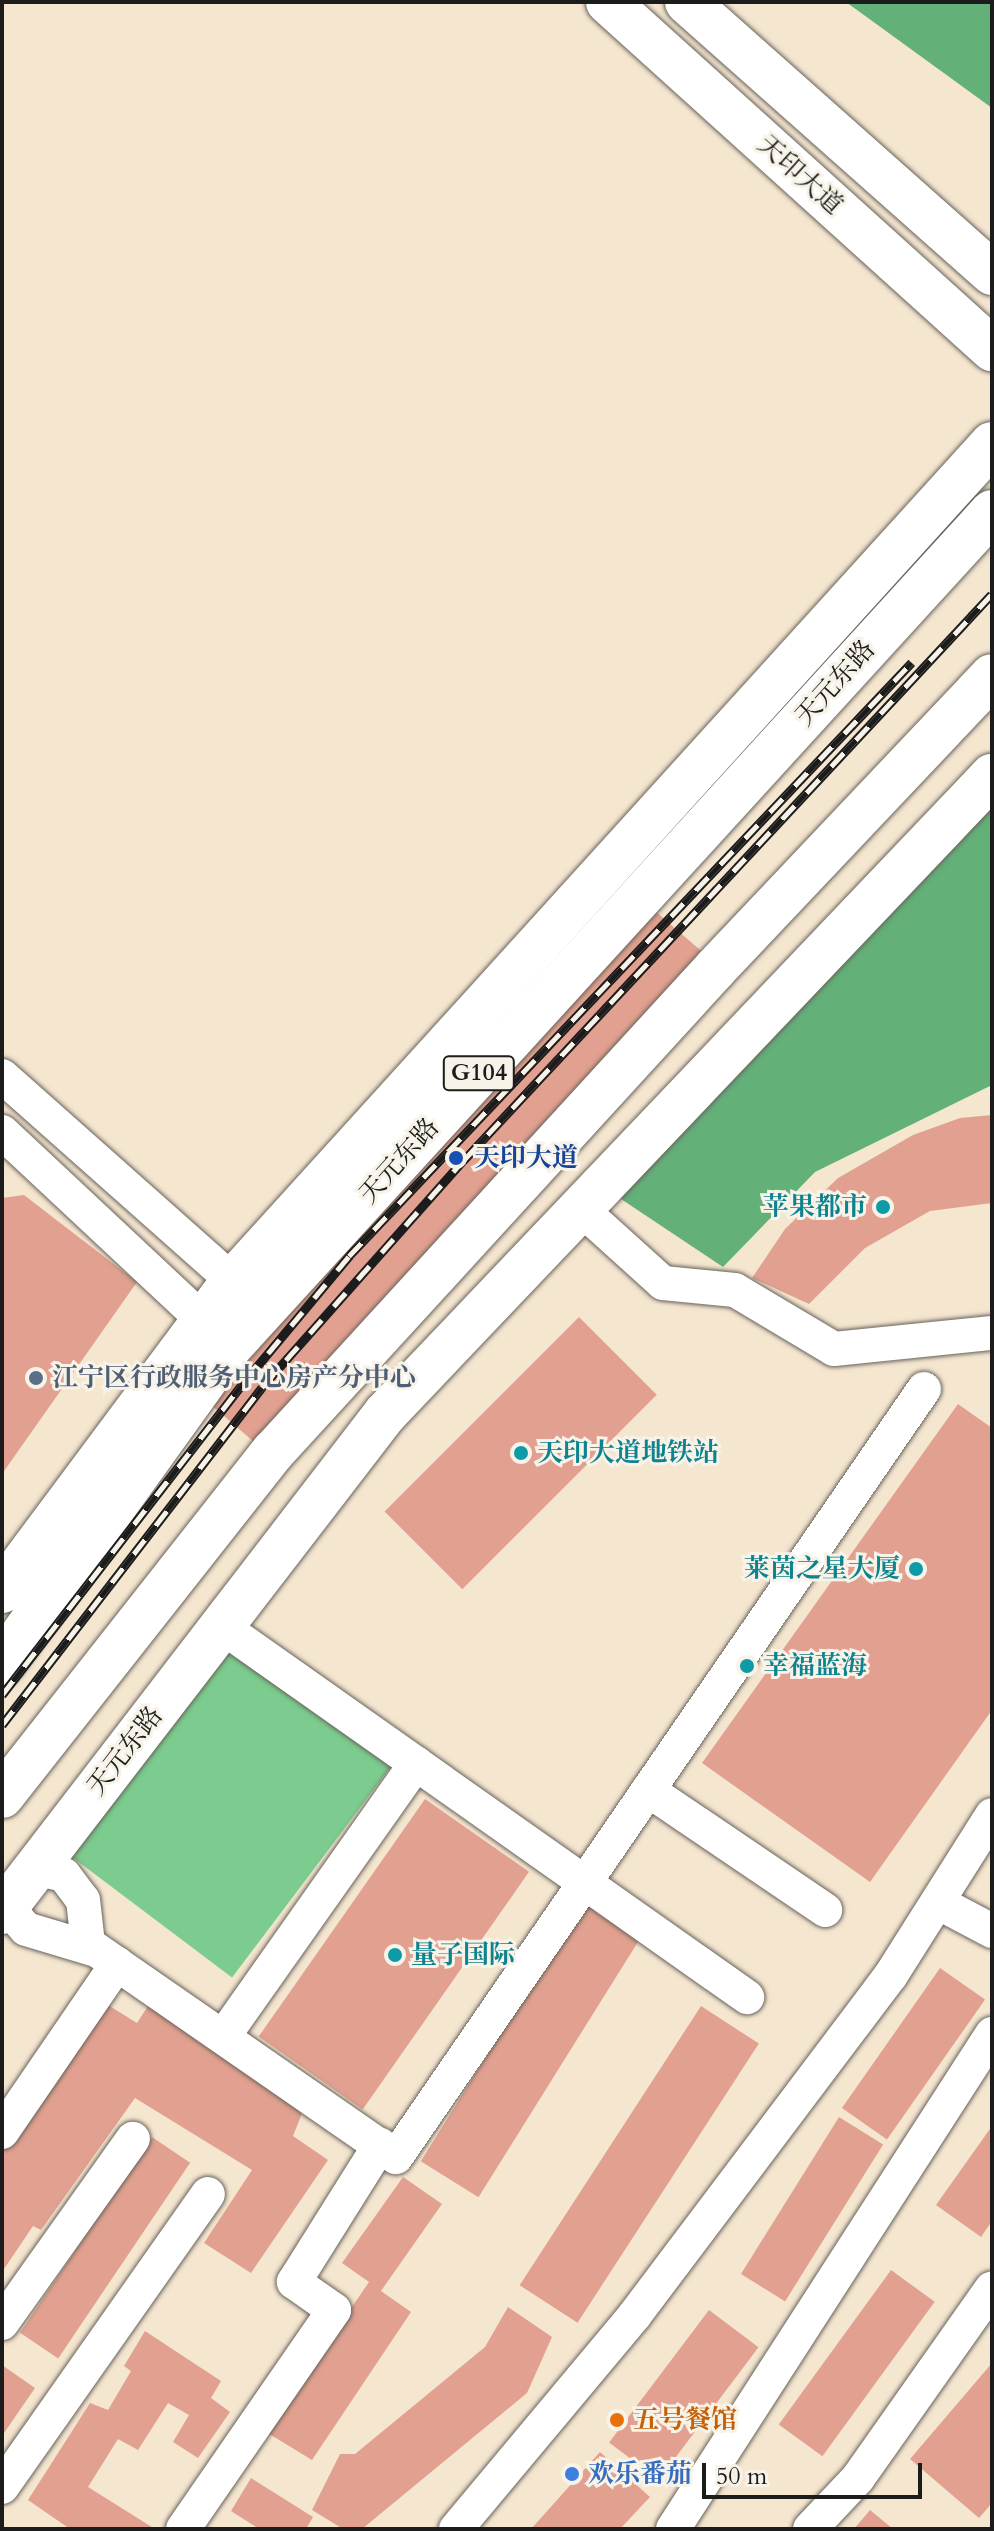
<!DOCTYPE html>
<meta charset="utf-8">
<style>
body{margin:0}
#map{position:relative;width:994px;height:2531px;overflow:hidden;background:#f5e6d0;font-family:Cardo,"Noto Serif SC",serif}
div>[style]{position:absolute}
.green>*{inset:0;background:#7bcc8e;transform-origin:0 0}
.forest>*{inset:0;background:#64b079}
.building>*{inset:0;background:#e2a190;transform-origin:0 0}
.roads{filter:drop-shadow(0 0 2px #68635b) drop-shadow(0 0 2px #68635b)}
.street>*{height:34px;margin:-17px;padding:0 17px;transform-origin:17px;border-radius:17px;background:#fff}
.secondary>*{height:44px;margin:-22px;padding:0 22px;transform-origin:22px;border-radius:22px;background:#fff}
.primary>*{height:44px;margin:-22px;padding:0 22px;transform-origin:22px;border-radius:22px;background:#fff}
.highway>*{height:44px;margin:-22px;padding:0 22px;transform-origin:22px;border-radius:22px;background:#fff}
.rail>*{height:9px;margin-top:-4.5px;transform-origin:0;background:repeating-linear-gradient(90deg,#f7f3e8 0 18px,#1c1c1c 0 36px);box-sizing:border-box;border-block:2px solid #1c1c1c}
.dots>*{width:22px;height:22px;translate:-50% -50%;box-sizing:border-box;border:4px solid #f7f3e8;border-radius:50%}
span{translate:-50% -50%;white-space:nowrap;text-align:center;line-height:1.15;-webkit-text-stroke:6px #f7f3e8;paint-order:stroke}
.shield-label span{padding:2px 6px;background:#f7f3e8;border:2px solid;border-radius:6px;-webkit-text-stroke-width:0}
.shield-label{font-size:24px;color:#1c1c1c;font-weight:700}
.street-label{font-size:26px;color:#1c1c1c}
.transit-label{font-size:26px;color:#164399;font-weight:700}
.left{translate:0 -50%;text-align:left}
.culture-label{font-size:26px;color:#0d838f;font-weight:700}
.right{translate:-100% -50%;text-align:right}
.service-label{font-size:26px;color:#4e5e75;font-weight:700}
.food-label{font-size:26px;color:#c56008;font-weight:700}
.shop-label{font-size:26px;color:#366cbe;font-weight:700}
.frame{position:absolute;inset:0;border:4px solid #1c1c1c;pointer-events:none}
.scale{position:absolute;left:702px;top:2463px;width:220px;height:36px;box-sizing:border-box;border:4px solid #1c1c1c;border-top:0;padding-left:10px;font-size:24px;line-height:28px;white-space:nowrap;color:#1c1c1c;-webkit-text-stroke:6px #f7f3e8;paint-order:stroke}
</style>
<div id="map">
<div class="green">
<div style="left:223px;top:1634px;width:214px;height:269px;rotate:37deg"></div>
</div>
<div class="forest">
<div style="clip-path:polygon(846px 2px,992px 2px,992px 108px)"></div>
<div style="clip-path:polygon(992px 805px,992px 1085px,815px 1172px,723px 1267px,612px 1193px)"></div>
</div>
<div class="building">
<div style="left:646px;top:903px;width:85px;height:664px;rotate:41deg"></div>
<div style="clip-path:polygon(992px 1115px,992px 1203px,930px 1211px,865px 1248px,809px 1304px,752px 1278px,785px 1229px,838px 1178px,913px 1135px,960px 1118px)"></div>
<div style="clip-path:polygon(24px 1195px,137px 1282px,2px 1474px,2px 1198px)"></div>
<div style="left:579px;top:1317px;width:110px;height:275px;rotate:45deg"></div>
<div style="clip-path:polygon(958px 1404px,992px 1428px,992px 1710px,870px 1882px,702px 1763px)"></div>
<div style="left:425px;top:1799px;width:127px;height:290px;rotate:35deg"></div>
<div style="left:584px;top:1900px;width:68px;height:308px;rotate:32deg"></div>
<div style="left:940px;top:1968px;width:55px;height:171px;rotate:35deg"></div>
<div style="clip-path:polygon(100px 2000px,137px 2023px,150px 2003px,303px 2111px,293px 2136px,328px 2160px,251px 2273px,204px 2243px,252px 2170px,135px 2098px,41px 2230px,33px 2226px,2px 2272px,2px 2150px)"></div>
<div style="left:701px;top:2006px;width:69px;height:333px;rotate:33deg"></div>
<div style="left:839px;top:2117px;width:52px;height:185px;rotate:32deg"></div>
<div style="clip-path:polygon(992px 2126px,992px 2221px,981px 2237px,936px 2205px)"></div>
<div style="left:152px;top:2137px;width:46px;height:236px;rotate:34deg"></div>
<div style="clip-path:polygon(403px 2177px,442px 2204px,381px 2291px,411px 2312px,312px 2460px,266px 2432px,369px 2282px,342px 2263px)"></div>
<div style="left:891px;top:2270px;width:54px;height:191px;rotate:36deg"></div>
<div style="clip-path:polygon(508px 2307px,552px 2337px,527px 2393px,362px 2529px,343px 2529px,312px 2510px,340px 2454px,355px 2454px,485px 2347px)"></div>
<div style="left:709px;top:2310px;width:62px;height:166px;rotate:37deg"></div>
<div style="clip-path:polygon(145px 2331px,221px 2381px,211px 2398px,230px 2412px,198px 2458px,173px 2442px,189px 2415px,168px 2403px,138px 2450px,118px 2439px,88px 2487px,155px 2529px,70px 2529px,28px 2500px,90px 2403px,108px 2410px,131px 2371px,124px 2366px)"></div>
<div style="clip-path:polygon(992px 2363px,992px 2503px,979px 2518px,910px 2459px)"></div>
<div style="clip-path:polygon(2px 2365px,35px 2388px,2px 2436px)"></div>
<div style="clip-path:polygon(600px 2452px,650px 2497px,620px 2529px,531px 2529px)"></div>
<div style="clip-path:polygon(251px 2478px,313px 2517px,306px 2529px,259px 2529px,231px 2511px)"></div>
<div style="clip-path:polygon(870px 2510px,893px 2529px,854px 2529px)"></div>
</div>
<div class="roads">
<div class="street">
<div style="left:2px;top:1076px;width:309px;rotate:41.6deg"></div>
<div style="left:2px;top:1132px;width:275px;rotate:43.1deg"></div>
<div style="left:581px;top:1209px;width:110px;rotate:42.1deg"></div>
<div style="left:663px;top:1283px;width:72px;rotate:5.6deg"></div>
<div style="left:735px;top:1290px;width:115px;rotate:30.8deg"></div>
<div style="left:834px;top:1349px;width:159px;rotate:-5.8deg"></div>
<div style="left:221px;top:1626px;width:644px;rotate:35.2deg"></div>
<div style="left:648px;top:1790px;width:214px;rotate:34.1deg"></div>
<div style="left:34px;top:1868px;width:31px;rotate:13deg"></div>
<div style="left:64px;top:1875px;width:31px;rotate:53deg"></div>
<div style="left:83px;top:1900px;width:44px;rotate:83.5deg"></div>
<div style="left:88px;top:1944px;width:374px;rotate:34.7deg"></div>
<div style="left:396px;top:2157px;width:932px;rotate:-55.49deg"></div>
<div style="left:939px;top:1903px;width:60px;rotate:27.8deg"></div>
<div style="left:6px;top:1906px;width:30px;rotate:49deg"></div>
<div style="left:26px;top:1929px;width:73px;rotate:16.7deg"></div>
<div style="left:223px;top:2037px;width:335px;rotate:-54.8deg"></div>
<div style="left:2px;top:2132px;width:204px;rotate:-55.6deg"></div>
<div style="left:2px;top:2323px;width:226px;rotate:-54.6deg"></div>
<div style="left:2px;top:2487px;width:358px;rotate:-54.9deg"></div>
<div style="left:183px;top:2529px;width:266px;rotate:-55.4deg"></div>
<div style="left:334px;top:2310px;width:49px;rotate:-145deg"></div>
<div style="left:294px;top:2282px;width:162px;rotate:-57.9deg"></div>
<div style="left:456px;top:2529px;width:278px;rotate:-50.1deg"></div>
<div style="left:634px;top:2316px;width:427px;rotate:-53deg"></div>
<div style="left:891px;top:1975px;width:189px;rotate:-57.7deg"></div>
<div style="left:673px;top:2529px;width:589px;rotate:-57.2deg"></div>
<div style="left:810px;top:2529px;width:70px;rotate:-46.7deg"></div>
<div style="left:858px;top:2478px;width:232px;rotate:-54.8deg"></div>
</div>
<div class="secondary">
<div style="left:2px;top:1591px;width:387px;rotate:-53.3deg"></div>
<div style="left:233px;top:1281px;width:1130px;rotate:-47.8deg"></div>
<div style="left:2px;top:1912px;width:628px;rotate:-52.44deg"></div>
<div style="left:385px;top:1414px;width:881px;rotate:-46.43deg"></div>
</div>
<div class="primary">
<div style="left:608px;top:2px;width:518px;rotate:42.1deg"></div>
<div style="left:687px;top:2px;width:408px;rotate:41.6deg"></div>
</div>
<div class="highway">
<div style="left:2px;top:1663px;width:387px;rotate:-54.3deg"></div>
<div style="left:228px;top:1349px;width:1133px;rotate:-47.61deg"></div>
<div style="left:2px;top:1796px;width:438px;rotate:-51.8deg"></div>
<div style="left:273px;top:1452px;width:655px;rotate:-47.54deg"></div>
<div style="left:715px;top:969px;width:403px;rotate:-46.6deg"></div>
</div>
</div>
<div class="rail">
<div style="left:2px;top:1695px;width:397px;rotate:-52.3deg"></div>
<div style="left:245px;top:1381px;width:163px;rotate:-50.2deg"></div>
<div style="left:349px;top:1256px;width:818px;rotate:-46.53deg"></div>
<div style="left:2px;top:1725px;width:426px;rotate:-52.4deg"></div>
<div style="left:262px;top:1387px;width:302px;rotate:-48.4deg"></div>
<div style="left:463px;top:1161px;width:775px;rotate:-46.99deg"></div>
</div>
<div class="dots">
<div style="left:456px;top:1158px;background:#1a4fb4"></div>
<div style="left:883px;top:1207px;background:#0f9aa8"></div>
<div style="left:36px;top:1378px;background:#5c6f8a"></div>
<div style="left:521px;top:1453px;background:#0f9aa8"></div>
<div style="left:916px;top:1569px;background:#0f9aa8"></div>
<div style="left:747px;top:1666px;background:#0f9aa8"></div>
<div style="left:395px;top:1955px;background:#0f9aa8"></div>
<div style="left:617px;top:2420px;background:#e8710a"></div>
<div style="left:572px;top:2474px;background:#3f7fe0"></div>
</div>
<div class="shield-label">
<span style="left:479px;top:1073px">G104</span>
</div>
<div class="street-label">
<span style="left:800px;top:175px;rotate:42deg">天印大道</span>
<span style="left:835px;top:683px;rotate:-48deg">天元东路</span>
<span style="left:399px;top:1161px;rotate:-48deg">天元东路</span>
<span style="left:125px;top:1751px;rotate:-52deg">天元东路</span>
</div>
<div class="transit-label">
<span class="left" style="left:474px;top:1158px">天印大道</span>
</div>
<div class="culture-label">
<span class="right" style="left:867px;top:1207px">苹果都市</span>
<span class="left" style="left:537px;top:1453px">天印大道地铁站</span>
<span class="right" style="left:900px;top:1569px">莱茵之星大厦</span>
<span class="left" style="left:763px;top:1666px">幸福蓝海</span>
<span class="left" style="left:411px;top:1955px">量子国际</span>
</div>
<div class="service-label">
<span class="left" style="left:52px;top:1378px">江宁区行政服务中心房产分中心</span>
</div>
<div class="food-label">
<span class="left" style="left:633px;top:2420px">五号餐馆</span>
</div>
<div class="shop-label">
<span class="left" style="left:588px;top:2474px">欢乐番茄</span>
</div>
<div class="frame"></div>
<div class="scale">50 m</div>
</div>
